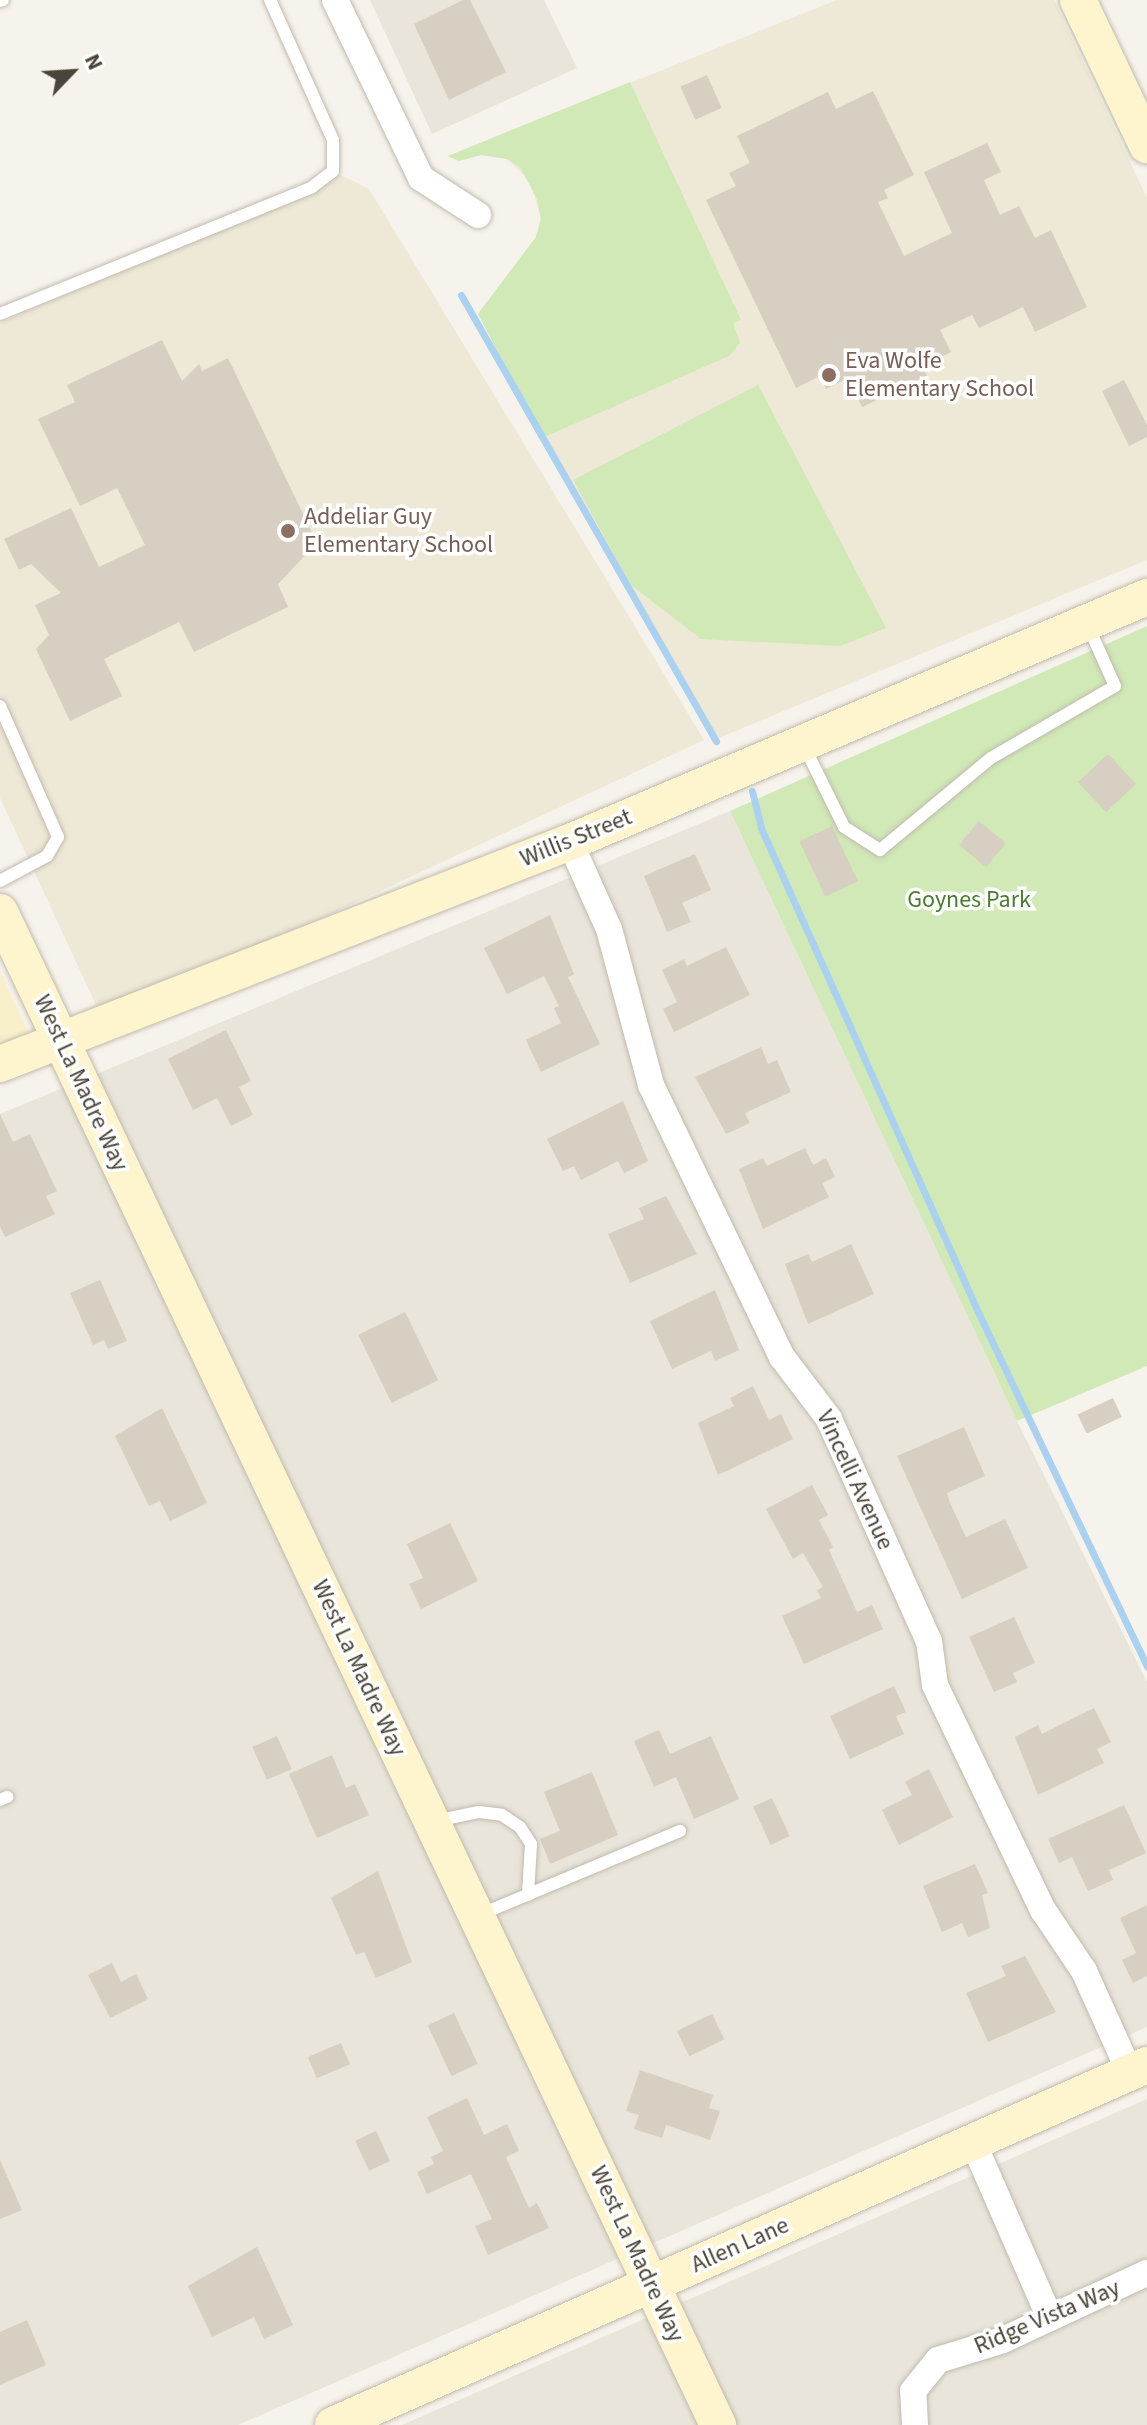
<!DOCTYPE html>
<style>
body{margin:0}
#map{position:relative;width:1147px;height:2425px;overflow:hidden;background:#f6f3ec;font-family:"Source Sans 3",sans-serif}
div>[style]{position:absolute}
.residential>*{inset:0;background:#e9e5da}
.education>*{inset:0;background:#eee8d6}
.green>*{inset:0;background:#d0e9b6}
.sand>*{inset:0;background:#f8f0ca}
.stream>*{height:7px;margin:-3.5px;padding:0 3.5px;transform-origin:3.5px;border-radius:3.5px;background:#abd1f0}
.building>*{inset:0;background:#d7cfc1;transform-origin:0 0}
.roads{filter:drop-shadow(0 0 2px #c1bbae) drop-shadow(0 0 2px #c1bbae)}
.lane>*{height:12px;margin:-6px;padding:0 6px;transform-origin:6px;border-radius:6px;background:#fff}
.street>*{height:26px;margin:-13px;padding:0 13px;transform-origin:13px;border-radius:13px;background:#fff}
.secondary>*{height:36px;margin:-18px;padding:0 18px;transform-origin:18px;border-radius:18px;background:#fef4ce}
.dots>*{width:22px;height:22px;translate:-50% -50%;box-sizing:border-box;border:4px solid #fff;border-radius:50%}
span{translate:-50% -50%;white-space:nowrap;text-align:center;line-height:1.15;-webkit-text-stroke:7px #fff;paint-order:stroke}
.education-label{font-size:24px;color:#785e54}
.left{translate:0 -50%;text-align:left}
.street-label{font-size:24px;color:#4a4439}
.park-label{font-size:24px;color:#487d2c}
.north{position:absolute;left:32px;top:32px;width:80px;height:80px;-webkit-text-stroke:6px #fff;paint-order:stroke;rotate:65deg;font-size:22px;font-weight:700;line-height:32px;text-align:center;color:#4a4439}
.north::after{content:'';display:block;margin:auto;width:28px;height:36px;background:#4a4439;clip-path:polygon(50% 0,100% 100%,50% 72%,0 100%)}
</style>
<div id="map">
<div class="residential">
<div style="clip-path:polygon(370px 0,544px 0,577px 68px,432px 134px)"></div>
<div style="clip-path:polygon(730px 811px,1017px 1421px,1147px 1682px,1147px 2027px,238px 2425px,0 2425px,0 1114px)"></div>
<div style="clip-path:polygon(1147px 2099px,1147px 2425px,402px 2425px)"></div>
</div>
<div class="education">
<div style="clip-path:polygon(837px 0,1054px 0,1147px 198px,1147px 560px,714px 740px,542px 438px,479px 312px,536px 237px,541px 218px,530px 181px,507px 159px,481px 155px,459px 161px,448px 156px)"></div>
<div style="clip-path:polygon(333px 171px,369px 189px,704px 740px,103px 1020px,0 798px,0 323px,312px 187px)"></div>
</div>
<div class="green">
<div style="clip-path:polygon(630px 82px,741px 320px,733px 323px,740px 343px,729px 356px,542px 438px,478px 314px,536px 237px,541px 218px,537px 199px,520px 167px,507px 159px,481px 155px,459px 161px,448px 156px)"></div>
<div style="clip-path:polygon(758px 385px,886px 628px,840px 646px,701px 639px,631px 585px,573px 480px)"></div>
<div style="clip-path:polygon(1147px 626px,1147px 1366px,1017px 1421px,730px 811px)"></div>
</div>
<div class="sand">
<div style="clip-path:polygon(0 971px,29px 1034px,0 1047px)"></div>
</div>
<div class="stream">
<div style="left:461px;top:295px;width:514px;rotate:60.24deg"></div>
<div style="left:752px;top:791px;width:38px;rotate:76deg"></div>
<div style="left:761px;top:828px;width:530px;rotate:65.85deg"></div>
<div style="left:978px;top:1312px;width:393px;rotate:64.5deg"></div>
</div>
<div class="building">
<div style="clip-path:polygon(463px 0,470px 0,506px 72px,449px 100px,414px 24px)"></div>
<div style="left:707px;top:75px;width:36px;height:29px;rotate:66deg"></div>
<div style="clip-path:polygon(873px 91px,914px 175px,884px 190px,888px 198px,878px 202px,904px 256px,952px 233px,924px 172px,987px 143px,1001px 172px,984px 180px,1000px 215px,1019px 206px,1035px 238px,1051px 230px,1087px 307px,1035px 332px,1023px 307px,979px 328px,972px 315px,940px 330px,951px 352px,922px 366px,927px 376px,862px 407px,848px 378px,826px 389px,820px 376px,796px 388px,706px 200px,736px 186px,729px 173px,750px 163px,737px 136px,828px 92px,836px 109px)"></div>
<div style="clip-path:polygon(162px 340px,182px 381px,199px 364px,202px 371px,228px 358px,317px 543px,278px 584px,288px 607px,194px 652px,179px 622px,104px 659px,122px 696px,70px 721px,36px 649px,49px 635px,35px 605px,61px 593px,31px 564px,19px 570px,4px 539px,71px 508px,99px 567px,145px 545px,117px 488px,80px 506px,38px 419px,75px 402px,67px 385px)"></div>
<div style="clip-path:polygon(1124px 380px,1147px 425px,1147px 437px,1129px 446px,1102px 391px)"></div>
<div style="left:1108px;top:754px;width:41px;height:41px;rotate:47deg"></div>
<div style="left:979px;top:821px;width:35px;height:31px;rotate:40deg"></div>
<div style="left:832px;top:826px;width:61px;height:36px;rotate:65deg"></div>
<div style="clip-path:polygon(695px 854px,711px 890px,682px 903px,691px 922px,667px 932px,644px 876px)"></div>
<div style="clip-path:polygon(550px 915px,574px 974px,568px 977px,600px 1044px,541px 1072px,526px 1040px,561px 1023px,554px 1008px,559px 1006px,544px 976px,507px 994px,484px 948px)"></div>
<div style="clip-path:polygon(726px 947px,750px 995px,674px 1032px,663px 1009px,677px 1002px,662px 970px,684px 959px,687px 966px)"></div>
<div style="clip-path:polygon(226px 1030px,251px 1081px,239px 1087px,253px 1115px,231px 1126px,217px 1098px,193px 1110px,168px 1059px)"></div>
<div style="clip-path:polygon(761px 1047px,768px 1064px,777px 1060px,791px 1092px,745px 1113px,750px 1123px,726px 1134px,695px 1077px)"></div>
<div style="clip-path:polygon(623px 1101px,648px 1161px,624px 1173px,618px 1161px,581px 1180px,574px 1166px,563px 1171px,547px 1139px)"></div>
<div style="clip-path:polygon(0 1114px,13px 1142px,30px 1134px,57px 1191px,46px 1196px,55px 1214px,5px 1237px,0 1226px)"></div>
<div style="clip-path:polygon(805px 1148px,813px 1165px,826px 1158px,835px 1177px,822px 1183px,829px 1197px,763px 1229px,739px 1169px,763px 1158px,767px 1166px)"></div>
<div style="clip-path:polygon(666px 1196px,697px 1254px,630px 1283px,608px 1234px,644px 1219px,639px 1208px)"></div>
<div style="clip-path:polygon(851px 1244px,874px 1294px,808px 1324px,785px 1264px,808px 1254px,812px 1262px)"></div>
<div style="clip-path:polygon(100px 1280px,127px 1341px,108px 1349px,104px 1340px,93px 1345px,70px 1293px)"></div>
<div style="clip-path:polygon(715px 1290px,739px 1350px,715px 1361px,711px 1351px,672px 1369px,650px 1321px)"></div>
<div style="left:405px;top:1312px;width:76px;height:52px;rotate:64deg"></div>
<div style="clip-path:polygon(753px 1386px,769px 1420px,781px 1414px,793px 1439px,718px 1475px,698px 1423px,734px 1406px,730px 1398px)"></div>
<div style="left:1113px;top:1398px;width:21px;height:39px;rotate:65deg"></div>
<div style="clip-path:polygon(162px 1408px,207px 1503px,170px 1521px,160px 1501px,149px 1506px,115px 1436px)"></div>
<div style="clip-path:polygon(964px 1427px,985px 1476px,947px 1493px,950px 1503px,966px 1537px,1005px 1519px,1028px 1568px,962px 1599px,897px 1456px)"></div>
<div style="clip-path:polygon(812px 1485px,828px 1515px,819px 1520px,833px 1547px,829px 1550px,857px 1612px,872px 1605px,883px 1629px,804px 1664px,782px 1616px,821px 1598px,817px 1590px,823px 1587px,803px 1553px,793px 1559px,766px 1509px)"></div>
<div style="clip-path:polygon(450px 1523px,478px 1581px,421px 1609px,409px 1584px,423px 1578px,407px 1544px)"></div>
<div style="clip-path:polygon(1014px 1617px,1035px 1663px,1013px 1673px,1017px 1682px,994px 1692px,969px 1637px)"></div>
<div style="clip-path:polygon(894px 1686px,906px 1712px,896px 1716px,904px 1734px,850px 1759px,830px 1716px)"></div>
<div style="clip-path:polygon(1094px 1708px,1111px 1742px,1097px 1749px,1104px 1763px,1038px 1795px,1015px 1737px,1038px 1725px,1042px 1734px)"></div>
<div style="clip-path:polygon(659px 1730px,670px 1754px,711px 1736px,739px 1799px,694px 1819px,676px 1777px,654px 1787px,634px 1741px)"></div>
<div style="left:277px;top:1736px;width:36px;height:27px;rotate:66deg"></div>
<div style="clip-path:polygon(332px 1755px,346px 1788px,355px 1784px,369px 1815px,317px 1838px,289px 1774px)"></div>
<div style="clip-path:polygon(929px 1769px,953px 1817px,899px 1845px,882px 1810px,912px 1795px,905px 1782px)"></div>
<div style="clip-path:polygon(592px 1772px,618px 1835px,550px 1864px,540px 1839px,560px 1831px,544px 1792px)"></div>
<div style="left:772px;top:1798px;width:42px;height:21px;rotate:65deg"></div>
<div style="clip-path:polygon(1124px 1805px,1146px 1853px,1109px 1870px,1113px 1880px,1088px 1891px,1072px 1857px,1059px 1863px,1048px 1839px)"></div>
<div style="clip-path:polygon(975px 1864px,988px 1893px,982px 1895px,990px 1928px,968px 1937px,962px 1923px,942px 1932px,923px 1886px)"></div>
<div style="clip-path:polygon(378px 1871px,412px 1962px,376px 1978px,364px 1952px,356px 1955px,331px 1898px)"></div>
<div style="clip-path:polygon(1147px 1905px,1147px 1976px,1133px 1983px,1122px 1960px,1136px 1953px,1120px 1918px)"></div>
<div style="clip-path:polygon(1025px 1956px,1056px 2012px,988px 2042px,966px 1993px,1006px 1976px,1001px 1966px)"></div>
<div style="clip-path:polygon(112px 1963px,121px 1982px,136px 1974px,148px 1999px,110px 2018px,88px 1975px)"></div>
<div style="left:454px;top:2013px;width:56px;height:29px;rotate:65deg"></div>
<div style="left:712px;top:2014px;width:28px;height:39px;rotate:64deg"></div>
<div style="left:341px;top:2043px;width:23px;height:36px;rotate:67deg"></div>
<div style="clip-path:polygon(640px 2070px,713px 2095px,709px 2108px,720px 2111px,710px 2140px,666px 2125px,662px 2138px,634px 2129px,639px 2115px,626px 2111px)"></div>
<div style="clip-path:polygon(467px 2098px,484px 2135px,507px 2124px,519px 2151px,506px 2157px,529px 2208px,537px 2203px,549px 2228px,488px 2255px,475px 2226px,492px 2219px,471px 2174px,427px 2194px,417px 2172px,434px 2164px,431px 2157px,443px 2151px,427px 2117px)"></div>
<div style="left:376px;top:2131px;width:33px;height:23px;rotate:65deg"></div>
<div style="clip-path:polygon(0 2160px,22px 2210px,0 2219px)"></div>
<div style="clip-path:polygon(257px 2247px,293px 2325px,264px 2339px,254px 2317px,212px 2337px,188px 2286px)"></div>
<div style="clip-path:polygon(27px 2320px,46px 2365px,0 2385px,0 2332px)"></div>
</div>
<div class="roads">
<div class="lane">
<div style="left:0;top:1px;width:3px;rotate:-18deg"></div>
<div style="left:0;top:314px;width:337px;rotate:-22.1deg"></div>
<div style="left:312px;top:187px;width:26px;rotate:-37deg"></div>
<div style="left:333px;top:171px;width:31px;rotate:-90deg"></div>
<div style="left:333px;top:140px;width:154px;rotate:-114.2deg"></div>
<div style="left:0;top:706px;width:143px;rotate:66.1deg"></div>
<div style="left:58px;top:837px;width:22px;rotate:120deg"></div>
<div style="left:47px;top:856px;width:53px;rotate:152deg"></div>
<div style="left:805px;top:748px;width:88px;rotate:63.7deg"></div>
<div style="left:844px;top:827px;width:43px;rotate:32.6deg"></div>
<div style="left:880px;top:850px;width:144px;rotate:-39.7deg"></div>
<div style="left:991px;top:758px;width:143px;rotate:-30.1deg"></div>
<div style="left:1115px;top:686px;width:66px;rotate:-114.2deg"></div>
<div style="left:0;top:1800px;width:8px;rotate:-23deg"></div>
<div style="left:435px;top:1821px;width:45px;rotate:-11.6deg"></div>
<div style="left:479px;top:1812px;width:23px;rotate:7deg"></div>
<div style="left:502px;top:1815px;width:22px;rotate:34deg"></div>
<div style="left:520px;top:1827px;width:20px;rotate:57deg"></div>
<div style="left:531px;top:1844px;width:51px;rotate:93.4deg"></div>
<div style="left:479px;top:1915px;width:218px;rotate:-22.7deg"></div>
</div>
<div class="street">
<div style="left:335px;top:0;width:198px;rotate:64.2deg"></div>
<div style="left:421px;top:178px;width:68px;rotate:33deg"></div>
<div style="left:570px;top:842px;width:95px;rotate:65.9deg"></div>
<div style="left:609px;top:929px;width:162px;rotate:74.9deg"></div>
<div style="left:651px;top:1085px;width:302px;rotate:64.3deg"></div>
<div style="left:782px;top:1357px;width:78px;rotate:52.8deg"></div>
<div style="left:829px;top:1419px;width:243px;rotate:65.8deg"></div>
<div style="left:929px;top:1641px;width:44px;rotate:82.2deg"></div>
<div style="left:935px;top:1685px;width:250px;rotate:64.4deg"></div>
<div style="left:1043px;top:1910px;width:73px;rotate:56.1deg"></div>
<div style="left:1084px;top:1971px;width:112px;rotate:65.7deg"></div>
<div style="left:973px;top:2142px;width:192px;rotate:66.4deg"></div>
<div style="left:915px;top:2425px;width:34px;rotate:-93deg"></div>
<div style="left:913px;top:2391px;width:40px;rotate:-51deg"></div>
<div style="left:938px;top:2360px;width:68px;rotate:-17.1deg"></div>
<div style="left:1003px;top:2340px;width:159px;rotate:-25deg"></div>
</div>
<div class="secondary">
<div style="left:1078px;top:0;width:161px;rotate:64.6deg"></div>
<div style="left:0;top:912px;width:1675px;rotate:64.61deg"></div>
<div style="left:0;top:1064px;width:612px;rotate:-21.28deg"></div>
<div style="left:570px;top:842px;width:627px;rotate:-23.01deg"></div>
<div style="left:333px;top:2425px;width:890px;rotate:-23.86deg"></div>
</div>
</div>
<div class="dots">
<div style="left:829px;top:375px;background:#8d6e63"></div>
<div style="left:288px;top:531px;background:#8d6e63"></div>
</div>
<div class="education-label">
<span class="left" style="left:845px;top:375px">Eva Wolfe<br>Elementary School</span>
<span class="left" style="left:304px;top:531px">Addeliar Guy<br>Elementary School</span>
</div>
<div class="street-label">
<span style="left:576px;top:838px;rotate:-22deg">Willis Street</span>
<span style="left:81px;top:1083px;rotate:65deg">West La Madre Way</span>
<span style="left:855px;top:1480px;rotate:65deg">Vincelli Avenue</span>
<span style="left:359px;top:1668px;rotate:65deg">West La Madre Way</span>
<span style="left:740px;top:2245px;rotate:-24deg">Allen Lane</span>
<span style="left:637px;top:2254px;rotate:65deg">West La Madre Way</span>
<span style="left:1047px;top:2317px;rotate:-23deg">Ridge Vista Way</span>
</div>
<div class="park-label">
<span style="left:969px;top:900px">Goynes Park</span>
</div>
<div class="north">N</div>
</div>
